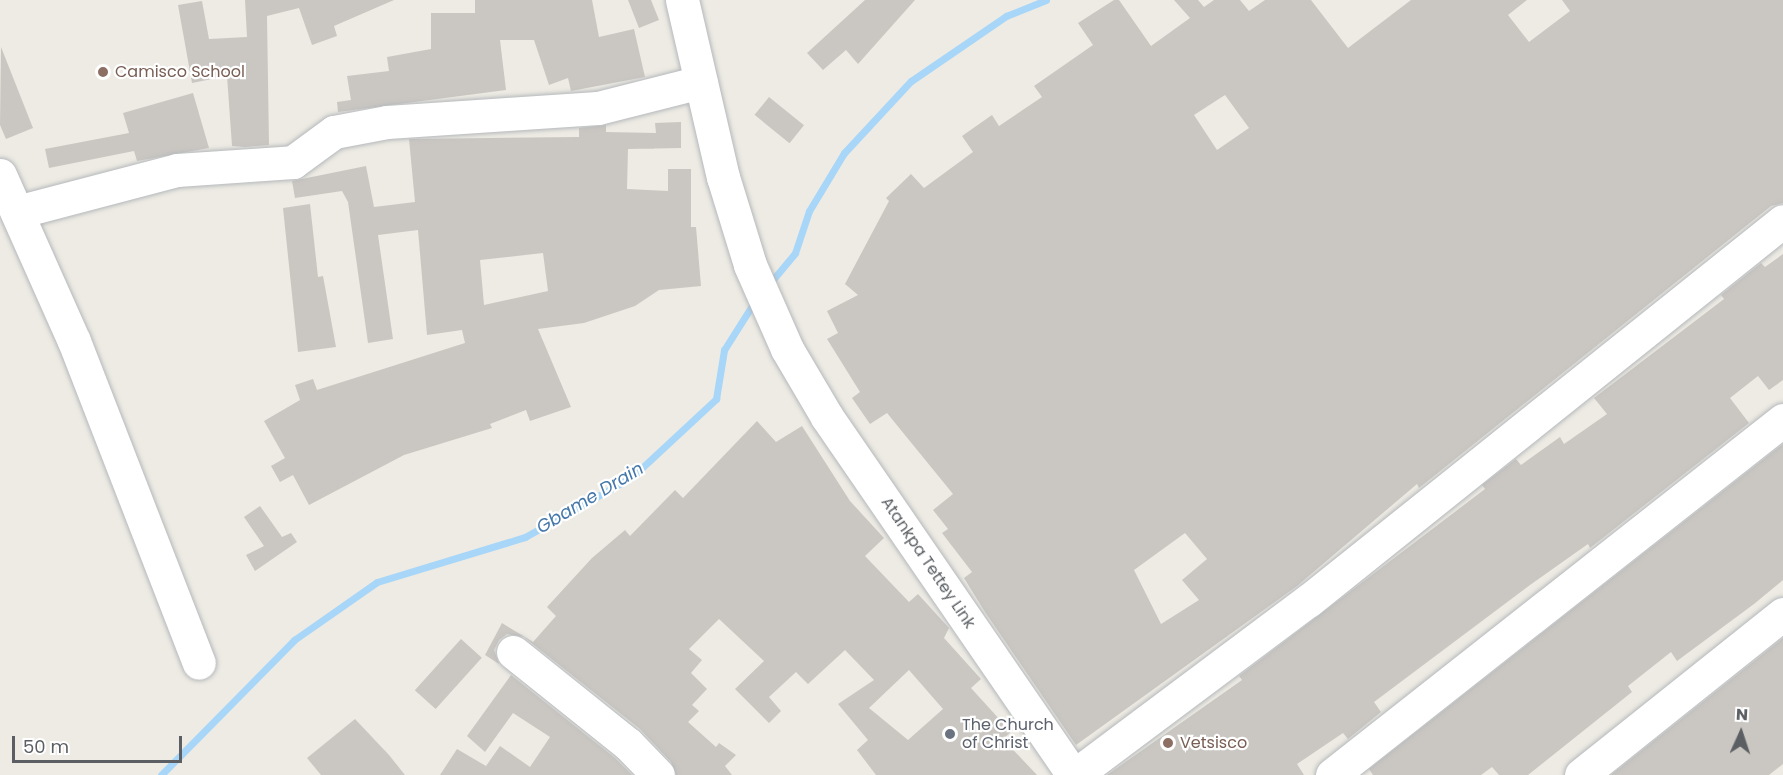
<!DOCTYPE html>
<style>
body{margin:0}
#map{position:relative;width:1783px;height:775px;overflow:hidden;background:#edebe3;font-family:Poppins,sans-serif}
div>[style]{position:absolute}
.stream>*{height:7px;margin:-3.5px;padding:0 3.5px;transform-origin:3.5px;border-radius:3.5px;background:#a7d6f9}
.building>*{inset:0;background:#cac7c2;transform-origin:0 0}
.roads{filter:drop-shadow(0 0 2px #b5b8bc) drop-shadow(0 0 2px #b5b8bc)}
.minor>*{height:33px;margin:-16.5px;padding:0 16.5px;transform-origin:16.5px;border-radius:16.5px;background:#fff}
.dots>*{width:16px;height:16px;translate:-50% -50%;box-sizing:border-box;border:3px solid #fff;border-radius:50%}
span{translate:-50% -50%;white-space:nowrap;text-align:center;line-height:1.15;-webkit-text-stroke:4.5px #fff;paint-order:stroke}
.education-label{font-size:16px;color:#785e54}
.left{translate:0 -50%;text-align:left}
.street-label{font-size:16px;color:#5b5f63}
.worship-label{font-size:16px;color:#5b616d}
.water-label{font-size:18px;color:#4577aa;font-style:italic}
.north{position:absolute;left:1711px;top:703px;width:60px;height:60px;-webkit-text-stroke:4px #fff;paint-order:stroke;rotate:3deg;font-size:16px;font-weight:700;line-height:24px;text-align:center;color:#5b5f63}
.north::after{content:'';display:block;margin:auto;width:21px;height:27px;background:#5b5f63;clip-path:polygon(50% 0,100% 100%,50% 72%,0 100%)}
.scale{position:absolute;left:12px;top:736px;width:170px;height:27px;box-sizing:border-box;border:3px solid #5b5f63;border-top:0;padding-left:8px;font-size:18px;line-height:21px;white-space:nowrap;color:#5b5f63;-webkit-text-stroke:4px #fff;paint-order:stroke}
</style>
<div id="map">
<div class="stream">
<div style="left:770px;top:283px;width:39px;rotate:-50deg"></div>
<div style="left:795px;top:253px;width:44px;rotate:-71.6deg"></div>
<div style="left:809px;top:211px;width:68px;rotate:-58.9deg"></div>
<div style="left:844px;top:153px;width:98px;rotate:-47.1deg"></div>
<div style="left:911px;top:81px;width:115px;rotate:-34.4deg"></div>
<div style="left:1006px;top:16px;width:43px;rotate:-21.8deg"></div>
<div style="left:161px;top:775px;width:190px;rotate:-45.4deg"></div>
<div style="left:294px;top:640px;width:101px;rotate:-34.9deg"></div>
<div style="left:377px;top:582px;width:155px;rotate:-16.9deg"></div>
<div style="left:525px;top:537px;width:123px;rotate:-29.3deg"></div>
<div style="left:632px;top:477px;width:115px;rotate:-42.9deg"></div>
<div style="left:716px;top:399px;width:50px;rotate:-80.7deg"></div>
<div style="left:724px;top:350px;width:58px;rotate:-57.7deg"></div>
</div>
<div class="building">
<div style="clip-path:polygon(245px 0,394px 0,334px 26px,337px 36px,312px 45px,299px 8px,267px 16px,269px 145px,245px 147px,232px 146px,227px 76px,192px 83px,178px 5px,202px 1px,209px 39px,247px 37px)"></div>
<div style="clip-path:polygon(475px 0,592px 0,599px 37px,634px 29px,645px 77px,571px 91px,568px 78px,549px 85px,534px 40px,500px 40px,506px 90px,338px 112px,337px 102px,351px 100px,347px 76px,389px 71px,387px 57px,431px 49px,431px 13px,475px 13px)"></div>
<div style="clip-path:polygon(628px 0,651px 0,659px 20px,639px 28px)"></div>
<div style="clip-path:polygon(865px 0,915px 0,858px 64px,846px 50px,823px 70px,807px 53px)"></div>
<div style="clip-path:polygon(evenodd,1114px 0,1119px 0,1151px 46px,1190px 18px,1174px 0,1198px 0,1204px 7px,1214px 0,1240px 0,1249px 11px,1265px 0,1311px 0,1348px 48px,1411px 0,1527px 0,1508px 15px,1529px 42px,1570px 11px,1562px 0,1783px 0,1783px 203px,1771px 206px,1419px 488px,1417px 484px,1297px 586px,1076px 745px,985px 612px,964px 578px,972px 572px,942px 533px,948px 529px,933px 510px,953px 494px,887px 413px,870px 424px,852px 398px,860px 392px,827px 339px,838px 333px,827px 311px,858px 295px,845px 284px,889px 201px,886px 198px,911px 174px,924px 188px,973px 152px,962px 136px,992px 115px,999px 126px,1042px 97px,1034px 86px,1093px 45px,1078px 23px,1114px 0,1225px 95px,1249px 128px,1217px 150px,1194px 115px,1225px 95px,1114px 0,1185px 533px,1207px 559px,1182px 580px,1199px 600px,1161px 624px,1134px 570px,1185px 533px)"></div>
<div style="clip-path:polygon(1px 47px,33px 128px,6px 139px,0 125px)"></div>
<div style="clip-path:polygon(193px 93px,209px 148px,137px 161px,134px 151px,49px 168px,45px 149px,129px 133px,123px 113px)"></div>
<div style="left:769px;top:97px;width:45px;height:23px;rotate:39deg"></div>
<div style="clip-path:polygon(evenodd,681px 122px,681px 148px,628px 149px,627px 189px,668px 191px,668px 169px,691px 169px,691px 227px,696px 227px,701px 286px,659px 290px,635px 306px,584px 323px,538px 329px,571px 407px,530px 421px,526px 410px,490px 424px,492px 428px,404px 455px,309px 505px,293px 475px,280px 482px,271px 466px,285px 458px,264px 421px,300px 400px,295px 385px,313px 379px,317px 390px,465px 343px,462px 330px,427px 335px,418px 230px,378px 235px,393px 339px,368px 343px,348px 202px,342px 191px,295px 198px,292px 181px,366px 166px,374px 207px,415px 202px,409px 139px,579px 137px,579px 128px,606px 125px,606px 132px,656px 133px,655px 123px,681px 122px,543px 253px,548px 291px,484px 305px,480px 260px,543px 253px)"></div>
<div style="clip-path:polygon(310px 204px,318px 277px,323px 276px,336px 347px,298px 352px,283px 208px)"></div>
<div style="clip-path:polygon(1783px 254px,1783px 380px,1769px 390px,1758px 376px,1730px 398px,1749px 423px,1590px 548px,1588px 544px,1530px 585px,1374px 702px,1381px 712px,1348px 739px,1343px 733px,1297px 764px,1304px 775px,1107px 775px,1242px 680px,1239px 676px,1485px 489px,1482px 485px,1516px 459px,1521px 465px,1560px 437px,1564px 444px,1607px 414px,1594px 398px,1724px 299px,1721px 295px,1761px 263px,1765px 267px)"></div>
<div style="clip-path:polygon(evenodd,757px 421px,776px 442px,802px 426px,850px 501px,884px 538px,865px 556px,909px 602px,918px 594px,949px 628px,944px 638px,981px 679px,971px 688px,1011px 732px,1003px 739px,1037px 775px,876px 775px,857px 750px,868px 740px,838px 704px,874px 680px,845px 650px,808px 684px,796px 672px,769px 697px,781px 711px,769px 723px,735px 689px,764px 661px,719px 619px,689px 649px,702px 660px,691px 673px,707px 689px,692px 705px,699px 711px,688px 722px,716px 747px,719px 743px,736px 755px,725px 766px,732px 775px,676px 775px,671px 762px,640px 729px,524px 637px,507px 634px,499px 640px,494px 650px,499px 664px,485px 655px,502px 623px,533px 642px,556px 616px,547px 607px,592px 558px,625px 530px,630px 536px,675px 490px,683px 498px,757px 421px,909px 670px,943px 709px,908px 740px,869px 708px,909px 670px)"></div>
<div style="clip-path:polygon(1783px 444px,1783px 580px,1754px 604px,1677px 661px,1671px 652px,1628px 686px,1632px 692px,1528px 775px,1499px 775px,1492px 767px,1481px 775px,1373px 775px,1369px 769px)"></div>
<div style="clip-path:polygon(260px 506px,282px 537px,291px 533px,297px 542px,255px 571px,246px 555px,264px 546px,244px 517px)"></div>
<div style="clip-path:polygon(1783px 638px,1783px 764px,1769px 775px,1611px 775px)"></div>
<div style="left:461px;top:639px;width:28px;height:69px;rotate:42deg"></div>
<div style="clip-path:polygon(511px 675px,615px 758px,632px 775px,440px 775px,457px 749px,486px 766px,500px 746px,530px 767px,550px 737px,513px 713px,485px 752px,467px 736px)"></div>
<div style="clip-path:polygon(355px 719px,389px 755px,405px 775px,321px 775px,307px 758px)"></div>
</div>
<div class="roads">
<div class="minor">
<div style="left:682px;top:0;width:182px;rotate:77deg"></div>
<div style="left:723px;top:177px;width:92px;rotate:72.9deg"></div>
<div style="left:750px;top:265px;width:92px;rotate:66.2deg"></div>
<div style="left:787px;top:349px;width:79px;rotate:59.5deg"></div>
<div style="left:827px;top:417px;width:434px;rotate:55.5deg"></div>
<div style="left:0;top:175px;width:182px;rotate:66deg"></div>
<div style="left:74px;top:341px;width:345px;rotate:68.8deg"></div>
<div style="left:17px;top:212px;width:165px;rotate:-14.7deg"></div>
<div style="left:177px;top:170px;width:116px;rotate:-3.9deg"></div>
<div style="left:293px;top:162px;width:51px;rotate:-36.2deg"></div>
<div style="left:334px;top:132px;width:54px;rotate:-10.7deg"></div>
<div style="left:387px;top:122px;width:211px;rotate:-3.8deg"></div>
<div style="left:598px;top:108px;width:106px;rotate:-14.2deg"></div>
<div style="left:513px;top:652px;width:147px;rotate:38.7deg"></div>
<div style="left:628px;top:744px;width:43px;rotate:45.9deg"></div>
<div style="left:1075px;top:775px;width:291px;rotate:-36.8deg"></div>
<div style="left:1308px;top:601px;width:608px;rotate:-38.66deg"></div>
<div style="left:1332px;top:775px;width:574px;rotate:-38.21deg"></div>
<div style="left:1581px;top:775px;width:258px;rotate:-38.6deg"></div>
</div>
</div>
<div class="dots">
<div style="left:103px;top:72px;background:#8d6e63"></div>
<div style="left:950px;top:734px;background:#6b7280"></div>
<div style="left:1168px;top:743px;background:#8d6e63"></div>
</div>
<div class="education-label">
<span class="left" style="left:115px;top:72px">Camisco School</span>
<span class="left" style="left:1180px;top:743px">Vetsisco</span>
</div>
<div class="street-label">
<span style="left:928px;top:563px;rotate:56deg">Atankpa Tettey Link</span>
</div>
<div class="worship-label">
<span class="left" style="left:962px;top:734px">The Church<br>of Christ</span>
</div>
<div class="water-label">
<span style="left:590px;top:498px;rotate:-31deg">Gbame Drain</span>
</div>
<div class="north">N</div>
<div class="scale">50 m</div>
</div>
